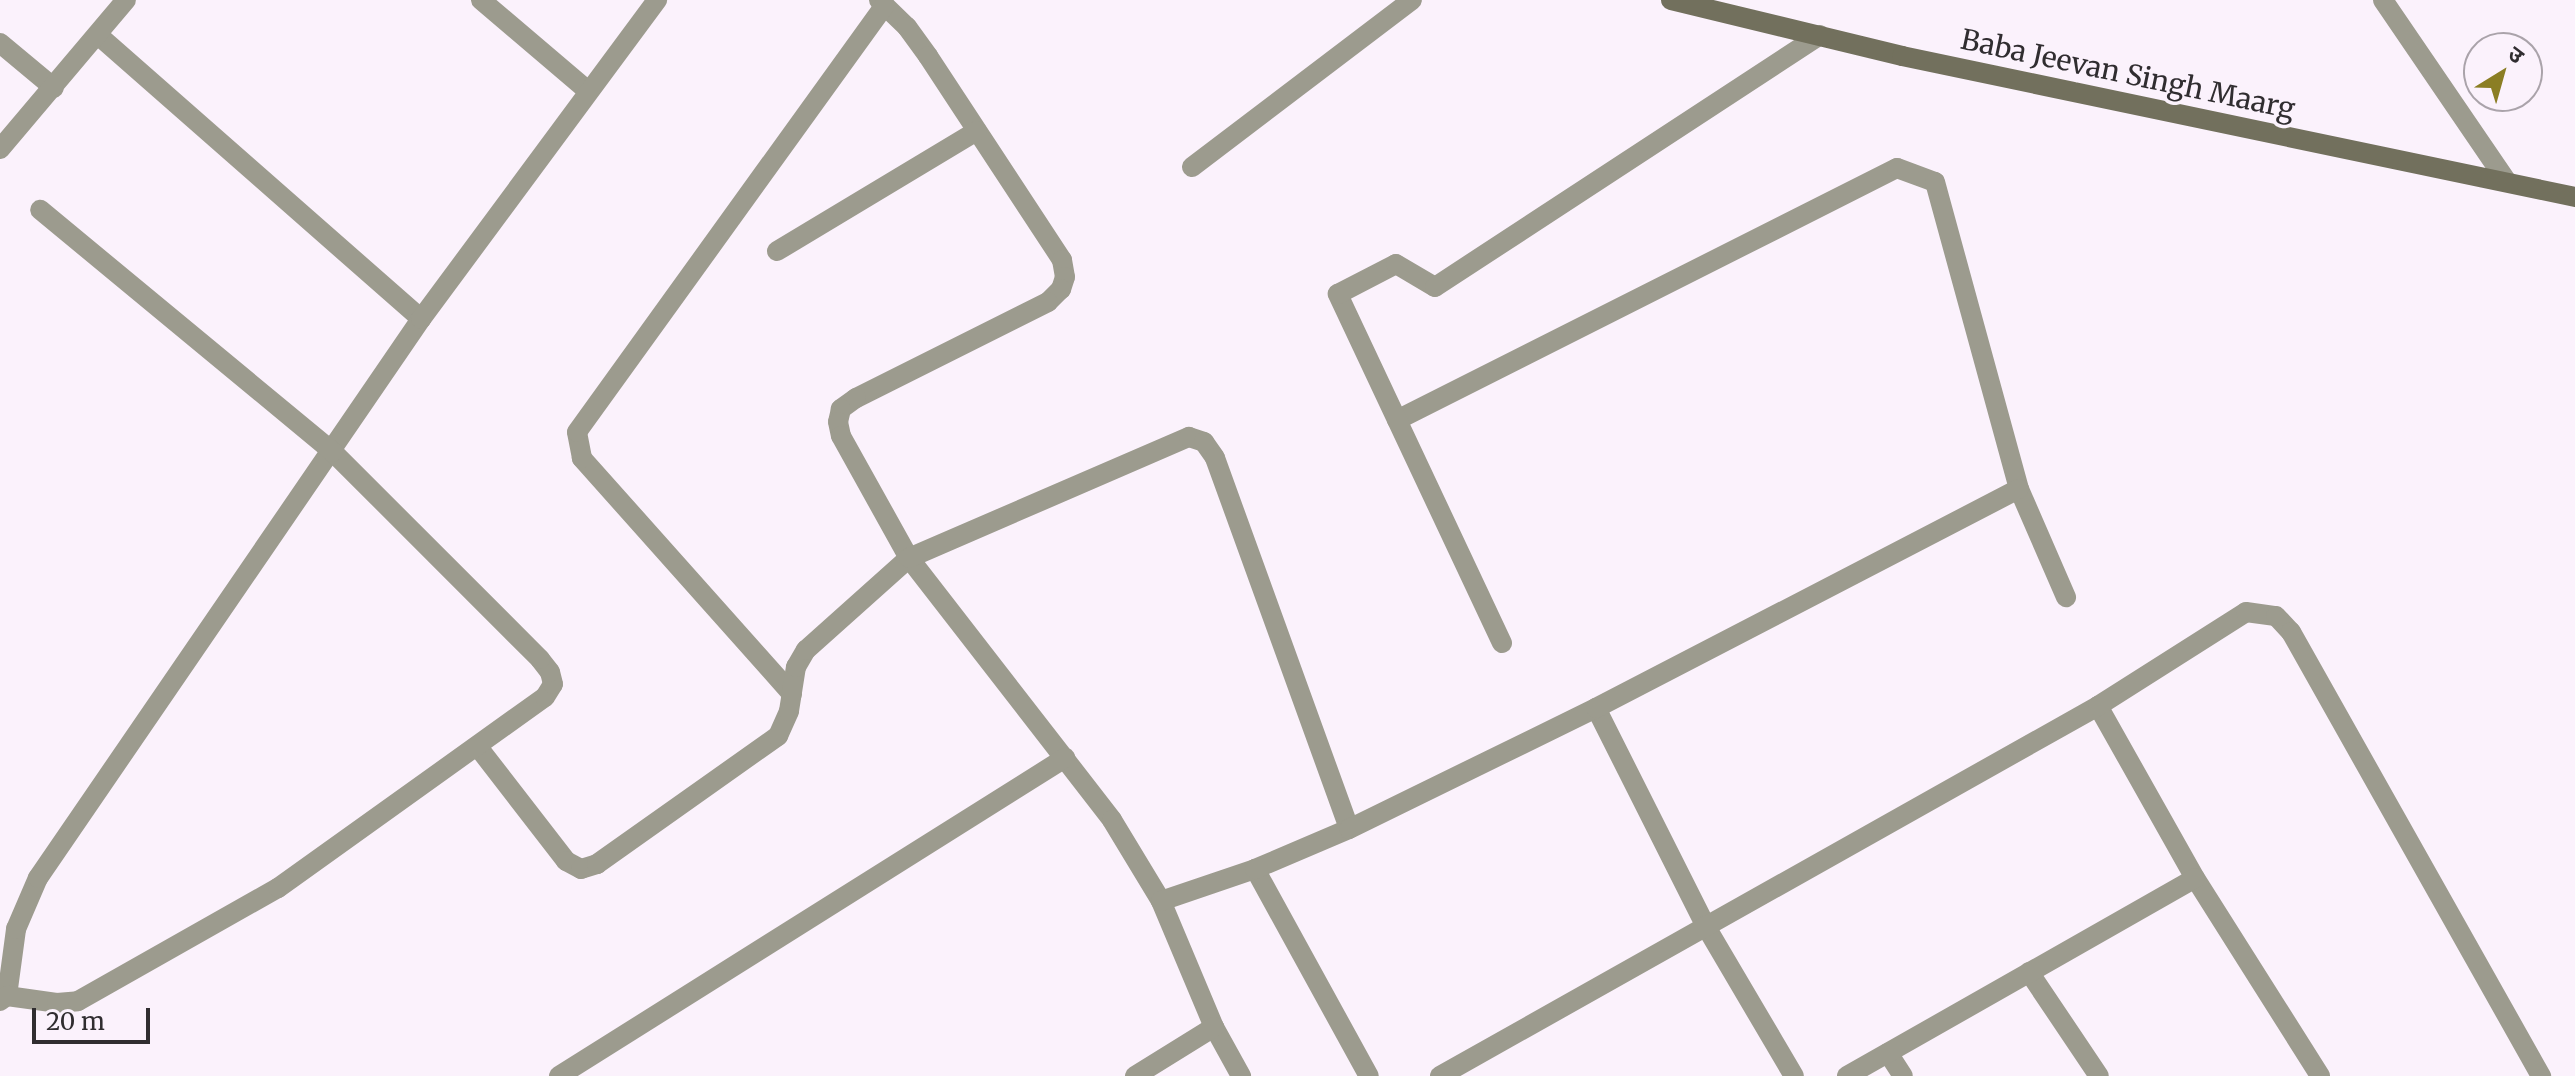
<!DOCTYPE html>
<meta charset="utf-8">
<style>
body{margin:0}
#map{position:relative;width:2575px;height:1076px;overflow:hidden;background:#fbf2fc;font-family:Merriweather,"Noto Sans Devanagari",serif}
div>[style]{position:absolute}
.street>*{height:20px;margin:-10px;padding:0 10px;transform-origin:10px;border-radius:10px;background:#9c9b8e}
.secondary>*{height:20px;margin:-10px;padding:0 10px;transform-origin:10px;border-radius:10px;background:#72705d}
span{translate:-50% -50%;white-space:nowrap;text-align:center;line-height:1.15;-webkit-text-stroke:7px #fbf2fc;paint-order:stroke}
.street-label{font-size:28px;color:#302d30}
.north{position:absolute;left:2463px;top:32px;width:80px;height:80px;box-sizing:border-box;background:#fbf2fc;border:2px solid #aaa3aa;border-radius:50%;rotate:37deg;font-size:22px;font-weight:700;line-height:32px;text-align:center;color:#302d30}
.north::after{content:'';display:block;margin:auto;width:28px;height:36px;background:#8b7e24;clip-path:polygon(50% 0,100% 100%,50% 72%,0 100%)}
.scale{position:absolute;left:32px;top:1008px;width:118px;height:36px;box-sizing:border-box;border:4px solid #302d30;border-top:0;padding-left:10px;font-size:24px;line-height:28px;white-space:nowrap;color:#302d30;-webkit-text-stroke:6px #fbf2fc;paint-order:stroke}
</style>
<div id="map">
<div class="street">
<div style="left:481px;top:0;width:140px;rotate:40.4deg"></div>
<div style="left:879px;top:0;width:39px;rotate:44deg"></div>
<div style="left:907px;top:27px;width:36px;rotate:54deg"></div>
<div style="left:928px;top:56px;width:244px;rotate:56.7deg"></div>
<div style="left:1062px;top:260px;width:17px;rotate:80deg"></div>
<div style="left:1065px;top:277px;width:13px;rotate:108deg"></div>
<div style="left:1061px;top:289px;width:18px;rotate:135deg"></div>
<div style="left:1048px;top:302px;width:215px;rotate:153.4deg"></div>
<div style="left:856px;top:398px;width:19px;rotate:144deg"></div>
<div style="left:841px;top:409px;width:13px;rotate:103deg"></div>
<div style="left:838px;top:422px;width:14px;rotate:78deg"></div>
<div style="left:841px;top:436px;width:140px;rotate:60.9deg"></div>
<div style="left:909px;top:558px;width:331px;rotate:52.2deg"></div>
<div style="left:1112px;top:820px;width:95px;rotate:58.8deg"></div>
<div style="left:1161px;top:901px;width:137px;rotate:67.2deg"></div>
<div style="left:1214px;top:1027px;width:56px;rotate:61.1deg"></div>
<div style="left:2383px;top:0;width:220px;rotate:55.7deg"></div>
<div style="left:98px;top:35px;width:430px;rotate:41.3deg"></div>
<div style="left:0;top:43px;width:70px;rotate:39.8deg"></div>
<div style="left:0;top:149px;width:195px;rotate:-49.8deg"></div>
<div style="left:1192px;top:167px;width:276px;rotate:-37.2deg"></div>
<div style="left:777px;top:251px;width:233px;rotate:-31deg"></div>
<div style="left:1397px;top:420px;width:560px;rotate:-26.75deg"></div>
<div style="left:1897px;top:168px;width:40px;rotate:20.2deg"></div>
<div style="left:1935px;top:182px;width:318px;rotate:74.7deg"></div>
<div style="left:2019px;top:489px;width:118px;rotate:66.5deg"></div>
<div style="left:1502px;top:643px;width:386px;rotate:-115.2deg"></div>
<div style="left:1338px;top:294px;width:65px;rotate:-27.3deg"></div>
<div style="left:1396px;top:264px;width:45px;rotate:30.5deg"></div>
<div style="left:1435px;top:287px;width:460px;rotate:-33.2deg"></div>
<div style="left:792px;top:694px;width:316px;rotate:-131.7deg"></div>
<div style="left:582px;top:458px;width:26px;rotate:-101deg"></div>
<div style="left:577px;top:432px;width:526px;rotate:-54.2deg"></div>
<div style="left:2098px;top:706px;width:197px;rotate:60.6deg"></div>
<div style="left:2195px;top:878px;width:234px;rotate:57.7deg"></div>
<div style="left:1596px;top:708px;width:243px;rotate:63.3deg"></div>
<div style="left:1705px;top:925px;width:175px;rotate:59.5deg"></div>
<div style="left:478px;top:747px;width:144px;rotate:52.3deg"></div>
<div style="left:566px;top:861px;width:17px;rotate:28deg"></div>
<div style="left:581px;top:869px;width:17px;rotate:-17deg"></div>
<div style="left:597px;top:864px;width:222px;rotate:-35.3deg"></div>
<div style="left:778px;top:736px;width:27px;rotate:-66deg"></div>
<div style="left:789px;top:711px;width:45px;rotate:-81deg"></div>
<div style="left:796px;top:667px;width:20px;rotate:-60deg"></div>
<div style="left:806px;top:650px;width:138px;rotate:-41.8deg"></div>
<div style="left:909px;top:558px;width:305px;rotate:-23.4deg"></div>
<div style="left:1189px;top:437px;width:16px;rotate:18deg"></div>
<div style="left:1204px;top:442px;width:19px;rotate:55deg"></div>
<div style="left:1215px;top:458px;width:394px;rotate:70.1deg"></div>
<div style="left:1255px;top:869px;width:236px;rotate:61.2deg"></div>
<div style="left:1161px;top:901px;width:99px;rotate:-18.8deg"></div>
<div style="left:1255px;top:869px;width:102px;rotate:-23.1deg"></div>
<div style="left:1349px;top:829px;width:275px;rotate:-26.1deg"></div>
<div style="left:1596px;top:708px;width:476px;rotate:-27.4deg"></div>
<div style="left:2029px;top:972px;width:125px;rotate:56.1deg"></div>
<div style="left:7px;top:996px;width:68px;rotate:-82.3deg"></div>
<div style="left:16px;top:929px;width:56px;rotate:-66.7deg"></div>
<div style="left:38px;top:878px;width:678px;rotate:-55.58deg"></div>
<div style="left:421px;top:319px;width:397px;rotate:-53.5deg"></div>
<div style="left:0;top:1001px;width:9px;rotate:-36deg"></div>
<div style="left:7px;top:996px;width:50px;rotate:8deg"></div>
<div style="left:57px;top:1003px;width:21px;rotate:-5deg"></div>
<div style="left:78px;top:1001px;width:230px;rotate:-29.5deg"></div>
<div style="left:278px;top:888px;width:328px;rotate:-35.6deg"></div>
<div style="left:545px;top:697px;width:15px;rotate:-58deg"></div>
<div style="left:553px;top:684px;width:12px;rotate:-104deg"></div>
<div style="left:550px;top:672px;width:16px;rotate:-128deg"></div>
<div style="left:540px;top:659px;width:293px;rotate:-135deg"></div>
<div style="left:333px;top:452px;width:380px;rotate:-140.4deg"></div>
<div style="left:1888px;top:1053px;width:27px;rotate:57deg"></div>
<div style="left:559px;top:1076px;width:598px;rotate:-32.15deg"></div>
<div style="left:1135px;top:1076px;width:93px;rotate:-31.8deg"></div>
<div style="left:1440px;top:1076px;width:755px;rotate:-29.35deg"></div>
<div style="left:2098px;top:706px;width:175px;rotate:-32.4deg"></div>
<div style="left:2246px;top:612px;width:30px;rotate:8deg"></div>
<div style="left:2276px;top:616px;width:22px;rotate:47deg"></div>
<div style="left:2291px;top:632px;width:510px;rotate:60.62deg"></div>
<div style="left:1847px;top:1076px;width:400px;rotate:-29.6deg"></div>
</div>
<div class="secondary">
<div style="left:1671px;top:0;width:238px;rotate:13.6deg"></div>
<div style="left:1902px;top:56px;width:688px;rotate:11.83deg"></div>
</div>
<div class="street-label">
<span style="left:2128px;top:74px;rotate:12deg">Baba Jeevan Singh Maarg</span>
</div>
<div class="north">उ</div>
<div class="scale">20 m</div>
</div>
